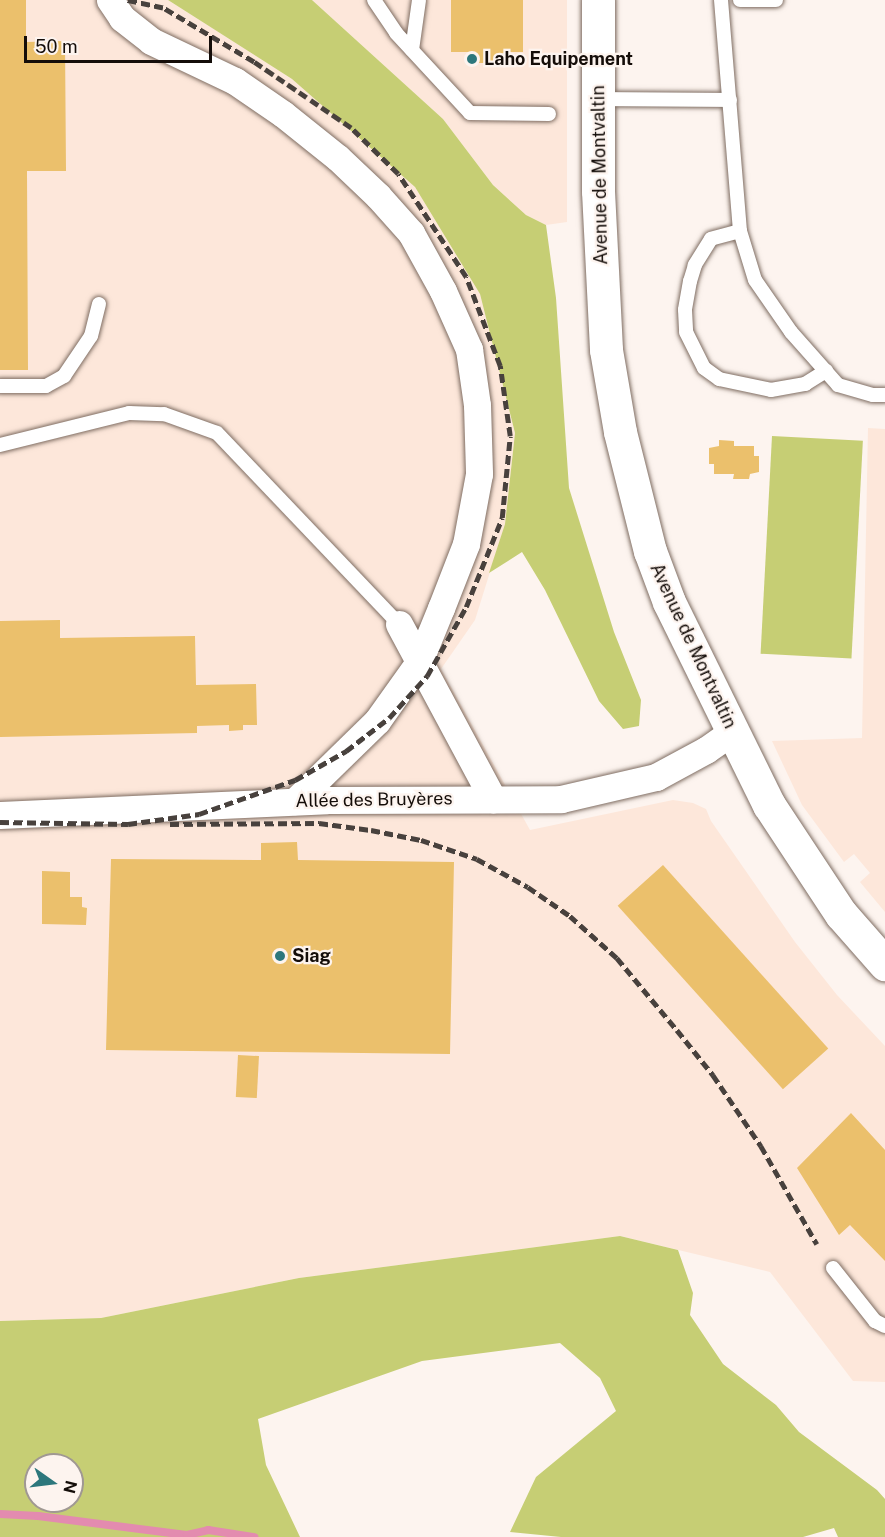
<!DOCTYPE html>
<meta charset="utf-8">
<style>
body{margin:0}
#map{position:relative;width:885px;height:1537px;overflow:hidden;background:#fdf4ef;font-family:"Public Sans",sans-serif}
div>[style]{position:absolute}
.built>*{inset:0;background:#fde7da}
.green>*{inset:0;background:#c6ce74;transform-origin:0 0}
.stream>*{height:8px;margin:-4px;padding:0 4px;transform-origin:4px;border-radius:4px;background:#e38baf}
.building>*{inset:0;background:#ebc06c;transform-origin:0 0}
.roads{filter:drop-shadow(0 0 2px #7f6d62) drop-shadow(0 0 2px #7f6d62)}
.lane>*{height:14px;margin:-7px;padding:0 7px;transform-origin:7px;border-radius:7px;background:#fff}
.street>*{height:27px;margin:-13.5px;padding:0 13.5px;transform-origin:13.5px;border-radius:13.5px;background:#fff}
.secondary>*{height:33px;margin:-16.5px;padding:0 16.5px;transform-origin:16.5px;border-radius:16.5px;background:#fff}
.rail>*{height:4.5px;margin-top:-2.25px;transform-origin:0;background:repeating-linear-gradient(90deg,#48413d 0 9px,transparent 0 13.5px)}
.dots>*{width:16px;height:16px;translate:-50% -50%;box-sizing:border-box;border:3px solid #fdf4ef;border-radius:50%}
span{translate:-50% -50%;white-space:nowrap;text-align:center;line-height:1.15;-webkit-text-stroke:4.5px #fdf4ef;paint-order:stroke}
.poi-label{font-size:18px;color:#140d09;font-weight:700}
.left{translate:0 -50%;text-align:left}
.street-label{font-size:18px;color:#140d09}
.north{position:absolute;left:24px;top:1453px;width:60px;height:60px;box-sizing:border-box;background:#fdf4ef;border:2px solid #a09893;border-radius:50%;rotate:104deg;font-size:16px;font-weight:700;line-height:24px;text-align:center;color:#140d09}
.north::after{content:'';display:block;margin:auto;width:21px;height:27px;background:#2d777c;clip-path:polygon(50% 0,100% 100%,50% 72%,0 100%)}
.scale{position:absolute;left:24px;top:36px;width:188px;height:27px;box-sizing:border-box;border:3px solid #140d09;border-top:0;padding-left:8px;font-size:18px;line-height:21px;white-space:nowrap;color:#140d09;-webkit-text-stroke:4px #fdf4ef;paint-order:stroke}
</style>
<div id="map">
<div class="built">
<div style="clip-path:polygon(0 0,168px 0,292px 79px,415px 187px,480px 294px,515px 433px,505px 524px,475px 620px,441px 669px,530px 830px,673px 800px,693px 803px,706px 809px,711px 821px,795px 942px,837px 995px,885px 1046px,885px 1382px,853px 1381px,770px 1272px,620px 1236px,299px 1278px,101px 1318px,0 1321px)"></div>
<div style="clip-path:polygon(312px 0,567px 0,567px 222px,546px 225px,526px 215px,493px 185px,443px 119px)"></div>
<div style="clip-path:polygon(868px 428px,885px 429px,885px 912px,860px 882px,870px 873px,854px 854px,844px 862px,802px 805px,772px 741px,862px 738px)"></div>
</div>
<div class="green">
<div style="clip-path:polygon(168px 0,312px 0,443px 119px,493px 185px,526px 215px,546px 225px,556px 298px,569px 488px,614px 632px,641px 700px,639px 726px,623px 729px,599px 701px,545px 590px,522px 552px,489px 573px,505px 524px,515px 433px,480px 294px,415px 187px,292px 79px)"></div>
<div style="left:772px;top:436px;width:91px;height:218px;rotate:3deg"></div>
<div style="clip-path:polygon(evenodd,620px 1236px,678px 1250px,693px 1293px,690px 1315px,723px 1364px,776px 1405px,799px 1432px,877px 1490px,885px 1499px,885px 1537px,838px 1537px,834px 1528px,803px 1537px,561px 1537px,510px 1532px,536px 1477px,616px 1411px,600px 1378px,560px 1343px,422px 1361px,258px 1419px,266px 1465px,300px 1537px,0 1537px,0 1321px,101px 1318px,299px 1278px,620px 1236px,36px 1465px,72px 1465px,72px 1501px,36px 1501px,36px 1465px)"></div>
</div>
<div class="stream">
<div style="left:0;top:1514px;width:38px;rotate:3deg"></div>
<div style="left:38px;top:1516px;width:150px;rotate:7.3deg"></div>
<div style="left:187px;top:1535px;width:22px;rotate:-13deg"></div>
<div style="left:208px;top:1530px;width:47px;rotate:8.7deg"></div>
</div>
<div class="building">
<div style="clip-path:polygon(0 0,26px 0,26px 42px,65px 41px,66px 171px,27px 171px,28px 370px,0 370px)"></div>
<div style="clip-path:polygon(451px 0,523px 0,523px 52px,504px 52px,498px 63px,475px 63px,469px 52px,451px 52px)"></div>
<div style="clip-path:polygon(719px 440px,734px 441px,734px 446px,754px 446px,754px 456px,759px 456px,759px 472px,750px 474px,749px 479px,733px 479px,734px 474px,714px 474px,714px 464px,709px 464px,709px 448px,719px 446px)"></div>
<div style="clip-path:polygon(60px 620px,60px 638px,195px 636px,196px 685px,256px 684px,257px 725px,243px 725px,243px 730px,229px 731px,229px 725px,197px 726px,197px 733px,0 737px,0 621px)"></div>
<div style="clip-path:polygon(297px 842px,298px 860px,454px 862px,450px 1054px,106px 1050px,111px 859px,261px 860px,261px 843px)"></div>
<div style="left:663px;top:865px;width:247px;height:61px;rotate:48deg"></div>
<div style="clip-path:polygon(42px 871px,70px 872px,70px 897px,82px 897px,82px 907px,87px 908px,86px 925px,42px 924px)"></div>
<div style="left:238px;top:1055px;width:21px;height:42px;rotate:3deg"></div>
<div style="clip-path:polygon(851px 1113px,885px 1150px,885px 1261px,850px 1225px,839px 1235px,797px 1168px)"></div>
</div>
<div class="roads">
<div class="lane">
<div style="left:374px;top:0;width:40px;rotate:56deg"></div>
<div style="left:396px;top:33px;width:109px;rotate:47.2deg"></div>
<div style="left:470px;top:113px;width:79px;rotate:0.7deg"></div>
<div style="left:721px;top:0;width:232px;rotate:85.3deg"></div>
<div style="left:740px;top:231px;width:51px;rotate:73deg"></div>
<div style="left:755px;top:280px;width:63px;rotate:55.3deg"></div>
<div style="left:791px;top:332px;width:71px;rotate:48.4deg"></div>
<div style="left:838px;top:385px;width:36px;rotate:16deg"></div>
<div style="left:873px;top:395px;width:12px"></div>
<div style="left:740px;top:0;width:36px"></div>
<div style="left:412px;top:50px;width:50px;rotate:-82deg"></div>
<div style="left:598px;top:99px;width:132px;rotate:0.4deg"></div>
<div style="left:740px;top:231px;width:30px;rotate:165deg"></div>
<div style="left:711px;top:239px;width:31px;rotate:122deg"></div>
<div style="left:695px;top:265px;width:17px;rotate:107deg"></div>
<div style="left:690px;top:281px;width:29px;rotate:100deg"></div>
<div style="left:685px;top:310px;width:22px;rotate:87deg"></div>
<div style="left:686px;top:332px;width:40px;rotate:63.4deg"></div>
<div style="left:704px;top:368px;width:19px;rotate:36deg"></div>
<div style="left:719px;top:379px;width:53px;rotate:11.9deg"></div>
<div style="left:771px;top:390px;width:35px;rotate:-10deg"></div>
<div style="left:805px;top:384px;width:25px;rotate:-32deg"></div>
<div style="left:0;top:386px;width:46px"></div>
<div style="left:46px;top:386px;width:21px;rotate:-29deg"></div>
<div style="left:64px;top:376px;width:48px;rotate:-56deg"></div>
<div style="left:91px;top:336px;width:33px;rotate:-76deg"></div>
<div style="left:0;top:445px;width:133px;rotate:-13.9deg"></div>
<div style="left:129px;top:413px;width:35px;rotate:2deg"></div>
<div style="left:164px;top:414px;width:56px;rotate:19.7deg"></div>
<div style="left:217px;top:433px;width:264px;rotate:46.4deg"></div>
<div style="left:833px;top:1268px;width:68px;rotate:51.6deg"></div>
<div style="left:875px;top:1321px;width:11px;rotate:27deg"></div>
</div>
<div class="street">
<div style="left:110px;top:0;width:22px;rotate:56deg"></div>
<div style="left:122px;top:18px;width:37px;rotate:38deg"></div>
<div style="left:151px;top:41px;width:93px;rotate:25.5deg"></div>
<div style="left:235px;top:81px;width:58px;rotate:34.5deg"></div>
<div style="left:283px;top:114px;width:70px;rotate:38.7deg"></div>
<div style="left:338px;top:158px;width:55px;rotate:43.5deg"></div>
<div style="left:378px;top:196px;width:50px;rotate:48.3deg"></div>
<div style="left:411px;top:233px;width:66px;rotate:61.1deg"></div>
<div style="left:443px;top:291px;width:64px;rotate:65.9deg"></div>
<div style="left:469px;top:349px;width:57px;rotate:81.9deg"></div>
<div style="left:477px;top:405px;width:69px;rotate:88.3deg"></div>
<div style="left:479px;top:474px;width:71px;rotate:100.5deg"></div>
<div style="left:466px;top:544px;width:69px;rotate:111.3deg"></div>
<div style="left:441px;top:608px;width:58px;rotate:112.2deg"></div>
<div style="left:419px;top:662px;width:72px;rotate:125.4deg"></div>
<div style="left:377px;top:721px;width:115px;rotate:135.7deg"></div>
<div style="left:399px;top:624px;width:199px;rotate:61.8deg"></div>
<div style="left:0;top:815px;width:327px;rotate:-2.6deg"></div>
<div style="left:327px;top:800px;width:234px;rotate:-0.2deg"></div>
<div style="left:561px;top:799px;width:98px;rotate:-13deg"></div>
<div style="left:656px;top:777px;width:57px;rotate:-28.4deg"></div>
<div style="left:706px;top:750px;width:33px;rotate:-35deg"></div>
</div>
<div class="secondary">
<div style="left:598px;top:0;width:191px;rotate:90deg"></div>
<div style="left:598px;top:191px;width:159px;rotate:87.1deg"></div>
<div style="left:606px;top:350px;width:83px;rotate:80.3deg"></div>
<div style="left:620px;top:432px;width:123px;rotate:75.9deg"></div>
<div style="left:650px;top:551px;width:54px;rotate:69.6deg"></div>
<div style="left:669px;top:602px;width:226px;rotate:63.8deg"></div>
<div style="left:769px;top:805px;width:131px;rotate:56.6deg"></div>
<div style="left:841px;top:914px;width:67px;rotate:48.7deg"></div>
</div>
</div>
<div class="rail">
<div style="left:0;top:822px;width:128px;rotate:0.9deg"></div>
<div style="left:128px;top:824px;width:72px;rotate:-8deg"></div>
<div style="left:199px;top:814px;width:102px;rotate:-19.5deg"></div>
<div style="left:295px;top:780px;width:59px;rotate:-29.6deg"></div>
<div style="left:346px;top:751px;width:54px;rotate:-37.5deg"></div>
<div style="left:389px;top:718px;width:57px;rotate:-47.9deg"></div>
<div style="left:427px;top:676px;width:79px;rotate:-60.5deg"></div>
<div style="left:466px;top:607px;width:96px;rotate:-68deg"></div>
<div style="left:502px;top:518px;width:82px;rotate:-84.4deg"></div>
<div style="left:510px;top:436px;width:71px;rotate:-98.1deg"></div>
<div style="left:500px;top:366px;width:95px;rotate:-110.9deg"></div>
<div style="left:466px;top:277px;width:123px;rotate:-123.4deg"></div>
<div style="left:398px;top:174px;width:66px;rotate:-135.6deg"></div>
<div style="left:351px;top:128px;width:117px;rotate:-145.8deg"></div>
<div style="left:254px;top:62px;width:106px;rotate:-149.3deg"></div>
<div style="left:163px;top:8px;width:38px;rotate:-168deg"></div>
<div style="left:170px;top:824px;width:149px;rotate:-0.4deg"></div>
<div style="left:319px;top:823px;width:52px;rotate:7.7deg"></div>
<div style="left:371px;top:830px;width:51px;rotate:11.3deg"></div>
<div style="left:421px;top:840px;width:59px;rotate:18.7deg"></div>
<div style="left:477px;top:859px;width:58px;rotate:28.8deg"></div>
<div style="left:528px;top:887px;width:51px;rotate:34.6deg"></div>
<div style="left:570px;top:916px;width:63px;rotate:41.8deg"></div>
<div style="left:617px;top:958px;width:94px;rotate:50.2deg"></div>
<div style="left:677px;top:1030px;width:58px;rotate:51.3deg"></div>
<div style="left:713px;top:1075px;width:86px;rotate:55.9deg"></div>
<div style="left:761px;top:1146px;width:113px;rotate:60.3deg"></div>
</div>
<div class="dots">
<div style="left:472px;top:59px;background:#2d777c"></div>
<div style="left:280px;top:956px;background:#2d777c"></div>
</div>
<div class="poi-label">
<span class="left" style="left:484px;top:59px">Laho Equipement</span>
<span class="left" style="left:292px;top:956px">Siag</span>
</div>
<div class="street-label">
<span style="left:600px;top:175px;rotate:-91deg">Avenue de Montvaltin</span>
<span style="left:693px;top:646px;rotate:65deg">Avenue de Montvaltin</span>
<span style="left:374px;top:800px;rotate:-1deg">Allée des Bruyères</span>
</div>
<div class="north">N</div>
<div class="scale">50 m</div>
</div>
